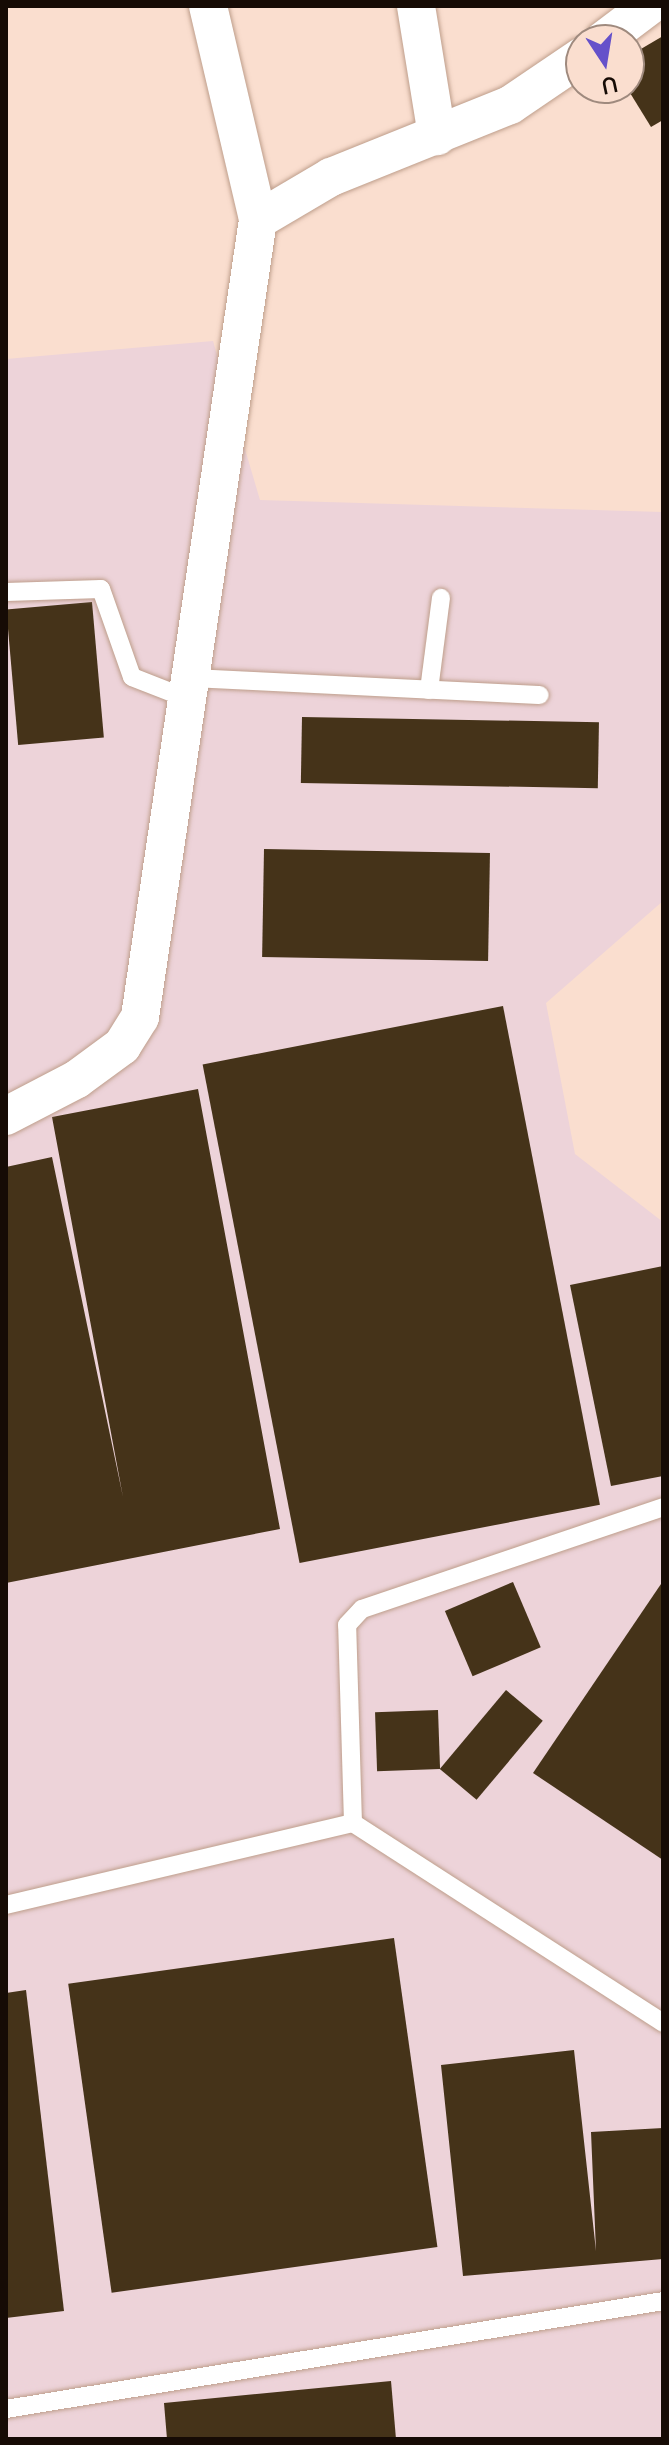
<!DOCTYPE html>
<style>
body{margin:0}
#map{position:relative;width:669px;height:2445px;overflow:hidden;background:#fadecf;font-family:Manrope,sans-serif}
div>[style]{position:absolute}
.industrial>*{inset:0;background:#edd3d9}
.building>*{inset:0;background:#453319;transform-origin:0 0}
.roads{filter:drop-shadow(0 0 2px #be9e8b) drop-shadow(0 0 2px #be9e8b)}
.service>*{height:18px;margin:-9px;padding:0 9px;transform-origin:9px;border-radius:9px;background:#fff}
.minor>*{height:38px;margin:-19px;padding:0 19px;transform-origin:19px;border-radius:19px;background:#fff}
span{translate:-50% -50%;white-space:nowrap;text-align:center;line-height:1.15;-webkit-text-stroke:8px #fadecf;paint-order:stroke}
.frame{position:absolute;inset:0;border:8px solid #160b05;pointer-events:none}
.north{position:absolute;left:565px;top:24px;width:80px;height:80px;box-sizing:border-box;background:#fadecf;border:2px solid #9f8a7e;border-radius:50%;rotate:168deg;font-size:22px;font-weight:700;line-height:32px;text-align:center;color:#160b05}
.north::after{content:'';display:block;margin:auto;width:28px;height:36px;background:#6551ca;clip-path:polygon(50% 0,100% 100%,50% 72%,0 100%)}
</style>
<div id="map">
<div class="industrial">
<div style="clip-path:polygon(213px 341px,260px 500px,662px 512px,663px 901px,546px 1003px,575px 1154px,663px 1222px,663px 2439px,6px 2439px,6px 359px)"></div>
</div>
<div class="building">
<div style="clip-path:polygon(663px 36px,663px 120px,651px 127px,627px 88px,629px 56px)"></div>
<div style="left:92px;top:602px;width:136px;height:86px;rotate:85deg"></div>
<div style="left:302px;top:717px;width:297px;height:66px;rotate:1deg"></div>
<div style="left:264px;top:849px;width:226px;height:108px;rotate:1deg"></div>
<div style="left:503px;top:1006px;width:508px;height:306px;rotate:79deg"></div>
<div style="clip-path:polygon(198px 1089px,280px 1529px,6px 1583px,6px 1167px,52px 1157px,123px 1497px,52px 1117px)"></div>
<div style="clip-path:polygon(663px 1266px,663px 1476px,611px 1486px,570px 1285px)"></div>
<div style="clip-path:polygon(663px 1581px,663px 1860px,533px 1773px)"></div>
<div style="left:513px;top:1582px;width:71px;height:74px;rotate:67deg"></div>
<div style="left:506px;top:1690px;width:48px;height:103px;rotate:40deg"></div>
<div style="left:438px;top:1710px;width:59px;height:63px;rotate:88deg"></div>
<div style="left:394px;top:1938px;width:312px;height:329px;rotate:82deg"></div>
<div style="clip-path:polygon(26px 1990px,64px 2311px,6px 2318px,6px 1993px)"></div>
<div style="clip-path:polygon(574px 2050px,596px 2251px,591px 2132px,663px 2128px,663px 2259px,463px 2276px,441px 2065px)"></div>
<div style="clip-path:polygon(391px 2381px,396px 2439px,167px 2439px,164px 2403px)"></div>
</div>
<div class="roads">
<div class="service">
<div style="left:6px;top:592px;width:95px;rotate:-1.8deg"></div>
<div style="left:101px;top:589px;width:93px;rotate:70.6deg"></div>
<div style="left:132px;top:677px;width:60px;rotate:21.4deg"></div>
<div style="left:191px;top:678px;width:349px;rotate:2.8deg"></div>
<div style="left:429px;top:690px;width:93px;rotate:-82.6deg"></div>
<div style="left:353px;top:1823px;width:198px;rotate:-91.7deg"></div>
<div style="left:347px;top:1625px;width:22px;rotate:-47deg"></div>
<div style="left:362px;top:1609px;width:318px;rotate:-18.7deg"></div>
<div style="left:6px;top:1905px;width:357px;rotate:-13.3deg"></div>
<div style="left:353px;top:1823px;width:369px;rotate:32.8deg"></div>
<div style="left:6px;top:2409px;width:666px;rotate:-9.33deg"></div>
</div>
<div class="minor">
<div style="left:208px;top:6px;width:220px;rotate:76.8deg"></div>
<div style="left:416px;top:6px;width:132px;rotate:80.8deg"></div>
<div style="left:604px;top:40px;width:56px;rotate:-37.1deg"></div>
<div style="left:6px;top:1116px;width:80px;rotate:-27.5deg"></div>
<div style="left:77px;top:1079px;width:56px;rotate:-36.3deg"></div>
<div style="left:122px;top:1046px;width:34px;rotate:-58deg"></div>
<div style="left:140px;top:1017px;width:806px;rotate:-81.58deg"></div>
<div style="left:258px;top:220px;width:85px;rotate:-30.5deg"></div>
<div style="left:331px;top:177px;width:193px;rotate:-21.9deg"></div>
<div style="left:510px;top:105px;width:86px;rotate:-34.1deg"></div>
</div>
</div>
<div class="frame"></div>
<div class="north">U</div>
</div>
